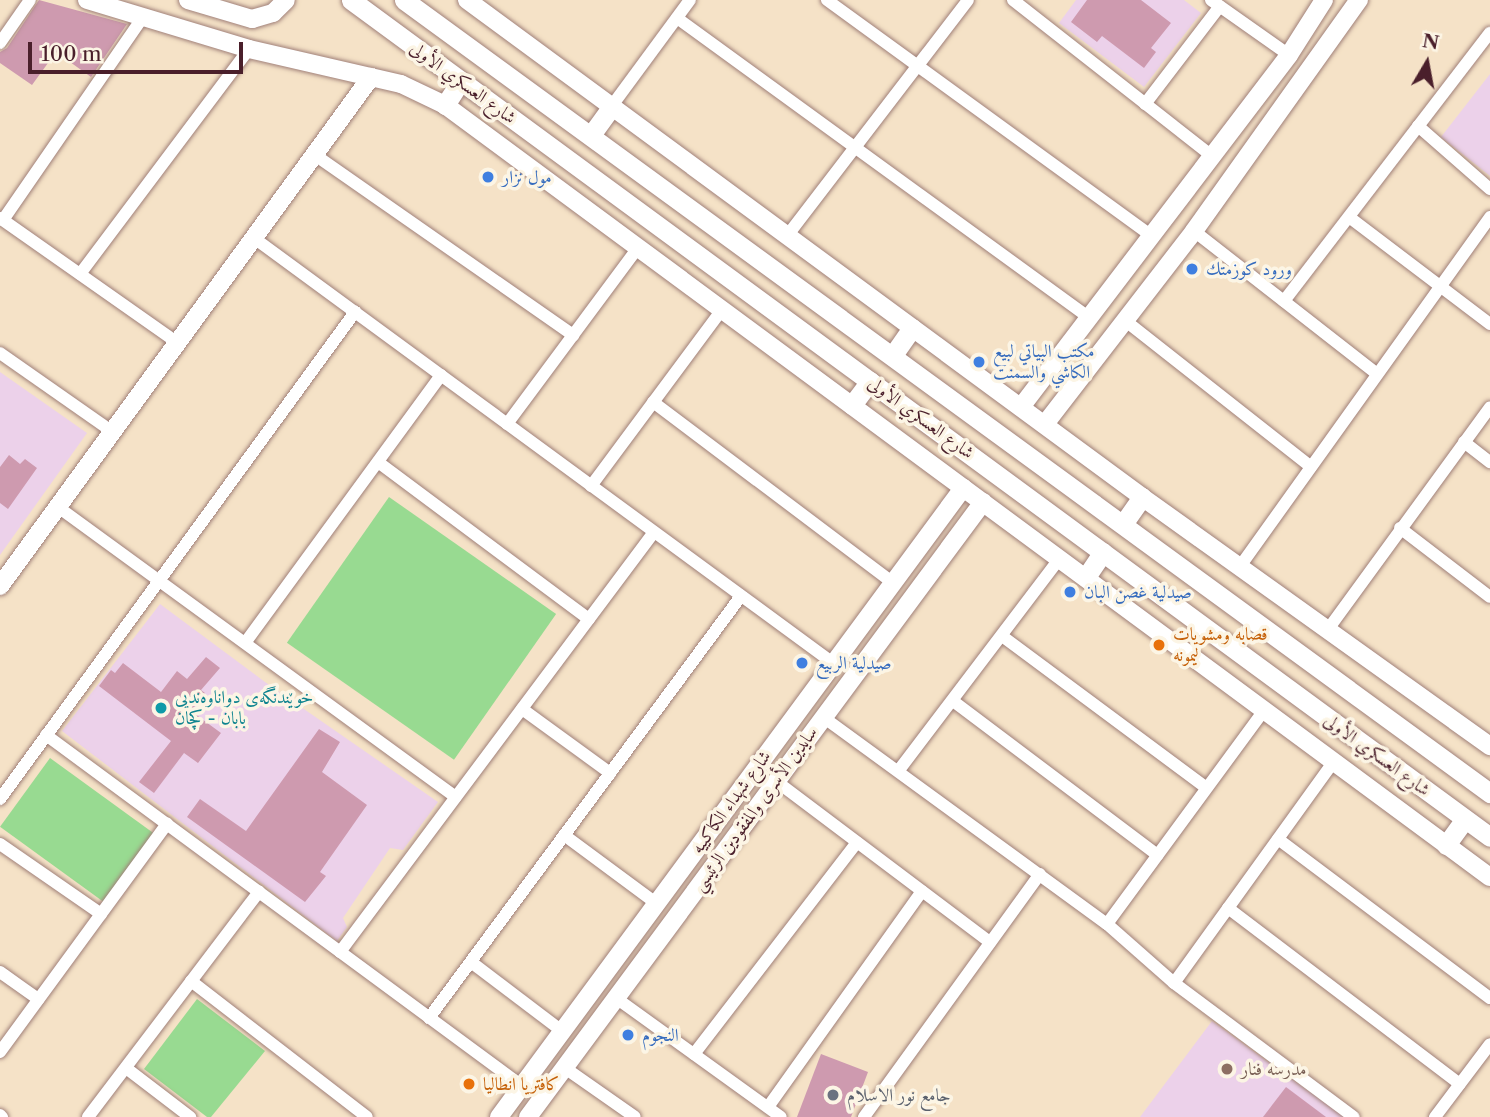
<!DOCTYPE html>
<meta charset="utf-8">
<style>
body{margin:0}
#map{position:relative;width:1490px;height:1117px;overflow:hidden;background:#f5e2c7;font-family:"Libre Caslon Text",Amiri,serif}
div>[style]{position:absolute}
.built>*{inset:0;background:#ecd1ea}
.green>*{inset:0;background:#98da91;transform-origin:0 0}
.building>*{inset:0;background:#ce9aaf}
.roads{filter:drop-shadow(0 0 2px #a08079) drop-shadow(0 0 2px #a08079)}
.street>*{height:12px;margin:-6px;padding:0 6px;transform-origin:6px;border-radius:6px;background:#fff}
.secondary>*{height:18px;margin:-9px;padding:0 9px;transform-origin:9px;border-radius:9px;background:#fff}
.primary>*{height:19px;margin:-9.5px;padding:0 9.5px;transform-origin:9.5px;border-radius:9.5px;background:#fff}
.dots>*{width:19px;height:19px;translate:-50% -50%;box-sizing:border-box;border:4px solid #fcf5e5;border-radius:50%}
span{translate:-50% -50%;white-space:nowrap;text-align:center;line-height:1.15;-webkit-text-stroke:7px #fcf5e5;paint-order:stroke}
.street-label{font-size:18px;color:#4a1f2b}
.shop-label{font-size:18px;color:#366cbe}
.left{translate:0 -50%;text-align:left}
.food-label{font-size:18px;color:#c56008}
.culture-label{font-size:18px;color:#0d838f}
.education-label{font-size:18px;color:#785e54}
.worship-label{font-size:18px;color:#5b616d}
.north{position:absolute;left:1392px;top:28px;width:70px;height:70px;-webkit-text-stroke:5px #fcf5e5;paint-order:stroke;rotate:10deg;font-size:19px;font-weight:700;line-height:28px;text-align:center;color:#4a1f2b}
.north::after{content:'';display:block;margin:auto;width:24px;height:32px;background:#4a1f2b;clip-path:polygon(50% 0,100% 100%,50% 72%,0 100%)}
.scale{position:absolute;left:28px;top:42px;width:215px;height:32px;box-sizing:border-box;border:4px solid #4a1f2b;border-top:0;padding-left:9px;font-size:21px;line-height:24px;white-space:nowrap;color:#4a1f2b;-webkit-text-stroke:5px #fcf5e5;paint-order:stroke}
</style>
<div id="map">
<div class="built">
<div style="clip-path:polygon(1076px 0,1184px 0,1201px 13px,1144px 87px,1059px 23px)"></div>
<div style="clip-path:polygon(1490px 74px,1490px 176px,1441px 137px)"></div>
<div style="clip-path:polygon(0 372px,87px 433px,0 555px)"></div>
<div style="clip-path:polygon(160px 604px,265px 682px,438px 802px,403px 850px,390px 848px,343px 918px,347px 927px,337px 941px,62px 731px)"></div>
<div style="clip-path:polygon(1212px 1021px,1344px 1117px,1140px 1117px)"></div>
</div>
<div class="green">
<div style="left:389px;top:497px;width:204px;height:178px;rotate:35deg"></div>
<div style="left:50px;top:758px;width:129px;height:85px;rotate:36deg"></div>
<div style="clip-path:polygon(197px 999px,265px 1051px,211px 1117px,207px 1117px,144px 1069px)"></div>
</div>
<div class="building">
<div style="clip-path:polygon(39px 0,127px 24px,91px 77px,56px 52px,32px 85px,0 63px,0 52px,7px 48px)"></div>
<div style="clip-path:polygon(1087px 0,1141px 0,1171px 23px,1151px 48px,1156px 52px,1144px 68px,1102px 36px,1097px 42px,1071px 22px)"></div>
<div style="clip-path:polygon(9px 455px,20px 464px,25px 459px,37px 468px,8px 509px,0 503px,0 467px)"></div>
<div style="clip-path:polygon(206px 657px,220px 668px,201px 690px,205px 693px,191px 711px,221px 733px,198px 763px,184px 753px,154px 793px,139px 782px,171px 741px,99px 686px,111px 670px,115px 673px,123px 663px,161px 692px,177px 671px,187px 679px)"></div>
<div style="clip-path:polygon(319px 729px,340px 742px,322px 772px,367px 805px,320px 872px,326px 876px,305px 902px,187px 817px,200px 799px,246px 831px)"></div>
<div style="clip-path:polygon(821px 1054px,868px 1072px,851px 1117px,797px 1117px)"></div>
<div style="clip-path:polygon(1286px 1087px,1326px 1117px,1263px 1117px)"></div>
</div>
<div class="roads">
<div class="street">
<div style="left:827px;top:0;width:402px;rotate:36deg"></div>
<div style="left:1013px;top:0;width:254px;rotate:38.1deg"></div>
<div style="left:1211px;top:0;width:95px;rotate:35.2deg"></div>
<div style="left:677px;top:18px;width:512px;rotate:36.02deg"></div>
<div style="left:0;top:43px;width:52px;rotate:-55.1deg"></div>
<div style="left:1145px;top:104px;width:123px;rotate:-52.6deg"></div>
<div style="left:611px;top:107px;width:133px;rotate:-53.6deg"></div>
<div style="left:1418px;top:126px;width:96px;rotate:41.2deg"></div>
<div style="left:315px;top:155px;width:315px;rotate:34.9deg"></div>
<div style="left:1349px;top:217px;width:177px;rotate:37.2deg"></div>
<div style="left:0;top:218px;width:218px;rotate:35.1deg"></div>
<div style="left:3px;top:220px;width:247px;rotate:-55.4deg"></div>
<div style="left:1194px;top:231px;width:232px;rotate:38deg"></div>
<div style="left:787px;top:236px;width:297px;rotate:-52.5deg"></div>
<div style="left:254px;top:238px;width:718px;rotate:36.28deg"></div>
<div style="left:80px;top:274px;width:281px;rotate:-53.1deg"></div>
<div style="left:1284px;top:301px;width:338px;rotate:-52.5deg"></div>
<div style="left:1127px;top:322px;width:234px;rotate:38.2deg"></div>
<div style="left:0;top:353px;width:138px;rotate:35deg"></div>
<div style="left:653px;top:402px;width:301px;rotate:37deg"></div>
<div style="left:507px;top:424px;width:218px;rotate:-53.4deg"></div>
<div style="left:1464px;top:442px;width:33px;rotate:38deg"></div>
<div style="left:378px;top:462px;width:263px;rotate:36.7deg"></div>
<div style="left:591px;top:486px;width:218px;rotate:-53.4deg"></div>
<div style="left:58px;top:507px;width:492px;rotate:36.1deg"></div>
<div style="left:1400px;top:528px;width:113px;rotate:37.5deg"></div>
<div style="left:1241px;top:565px;width:428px;rotate:-54.4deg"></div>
<div style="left:1329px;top:628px;width:273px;rotate:-53.9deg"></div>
<div style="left:1002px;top:636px;width:253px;rotate:36.6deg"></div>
<div style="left:245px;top:643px;width:332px;rotate:-53.8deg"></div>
<div style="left:953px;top:701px;width:256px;rotate:37deg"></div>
<div style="left:522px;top:709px;width:109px;rotate:36deg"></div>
<div style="left:823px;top:717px;width:351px;rotate:36.1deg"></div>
<div style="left:1107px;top:924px;width:89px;rotate:41.4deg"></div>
<div style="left:1174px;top:983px;width:224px;rotate:36.7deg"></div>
<div style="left:46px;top:735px;width:591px;rotate:36.4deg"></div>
<div style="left:899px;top:770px;width:266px;rotate:-52.8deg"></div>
<div style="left:776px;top:781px;width:268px;rotate:37deg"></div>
<div style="left:0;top:799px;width:603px;rotate:-53.91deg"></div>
<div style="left:564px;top:835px;width:114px;rotate:36.5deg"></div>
<div style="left:1278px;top:839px;width:265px;rotate:36.9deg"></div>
<div style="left:0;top:844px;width:123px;rotate:34.7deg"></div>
<div style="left:1228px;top:908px;width:291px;rotate:37.2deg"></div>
<div style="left:1107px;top:924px;width:265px;rotate:-53.7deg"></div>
<div style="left:340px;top:952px;width:524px;rotate:-53.22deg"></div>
<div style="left:471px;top:962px;width:114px;rotate:37.2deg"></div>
<div style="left:0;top:972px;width:47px;rotate:35.4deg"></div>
<div style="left:191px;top:981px;width:222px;rotate:37.7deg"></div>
<div style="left:1174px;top:983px;width:274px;rotate:-54.2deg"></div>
<div style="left:616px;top:998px;width:203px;rotate:35.8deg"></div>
<div style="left:429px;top:1018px;width:525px;rotate:-53.52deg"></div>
<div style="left:0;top:1052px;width:283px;rotate:-53.8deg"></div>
<div style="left:694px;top:1054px;width:267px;rotate:-52.4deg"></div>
<div style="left:126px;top:1068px;width:81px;rotate:37.4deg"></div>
<div style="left:565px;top:1068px;width:85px;rotate:35deg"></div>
<div style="left:768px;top:1107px;width:265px;rotate:-54.5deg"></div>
<div style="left:0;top:1115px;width:3px;rotate:45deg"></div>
<div style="left:88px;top:1117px;width:283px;rotate:-52.8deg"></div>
<div style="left:864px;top:1117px;width:300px;rotate:-54.1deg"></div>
<div style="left:1435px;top:1117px;width:91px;rotate:-53deg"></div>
</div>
<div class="secondary">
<div style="left:87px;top:0;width:169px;rotate:16.8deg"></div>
<div style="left:249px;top:49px;width:156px;rotate:13deg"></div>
<div style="left:401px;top:84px;width:49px;rotate:25.5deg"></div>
<div style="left:445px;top:105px;width:1299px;rotate:36.46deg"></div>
<div style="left:188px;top:0;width:67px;rotate:16.5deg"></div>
<div style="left:252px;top:19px;width:22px;rotate:-16deg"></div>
<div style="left:273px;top:13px;width:18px;rotate:-45deg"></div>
<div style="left:467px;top:0;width:838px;rotate:36.36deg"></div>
<div style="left:1142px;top:497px;width:428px;rotate:35.6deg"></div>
<div style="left:1021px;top:407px;width:442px;rotate:-52.7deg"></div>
<div style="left:1289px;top:55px;width:65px;rotate:-57.5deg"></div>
<div style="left:1045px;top:424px;width:244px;rotate:-52.3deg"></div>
<div style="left:1194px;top:231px;width:284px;rotate:-54.5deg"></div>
<div style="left:0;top:586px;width:630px;rotate:-53.91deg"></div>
<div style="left:499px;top:1117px;width:782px;rotate:-53.58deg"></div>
<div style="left:528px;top:1117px;width:765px;rotate:-53.5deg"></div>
</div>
<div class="primary">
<div style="left:351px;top:0;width:1413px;rotate:36.31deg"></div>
<div style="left:404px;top:0;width:1345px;rotate:36.14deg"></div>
<div style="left:445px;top:105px;width:27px;rotate:-57deg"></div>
<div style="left:591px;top:135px;width:34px;rotate:-54deg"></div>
<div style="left:893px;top:355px;width:33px;rotate:-55deg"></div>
<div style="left:852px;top:405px;width:30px;rotate:-53deg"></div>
<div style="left:1123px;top:524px;width:33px;rotate:-55deg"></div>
<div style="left:1086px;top:577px;width:30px;rotate:-56deg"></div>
<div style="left:1446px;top:845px;width:32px;rotate:-54deg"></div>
</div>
</div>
<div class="dots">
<div style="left:488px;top:177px;background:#3f7fe0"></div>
<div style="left:1192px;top:269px;background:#3f7fe0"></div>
<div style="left:979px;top:362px;background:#3f7fe0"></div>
<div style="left:1070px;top:592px;background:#3f7fe0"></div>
<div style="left:1159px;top:645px;background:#e8710a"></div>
<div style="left:802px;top:663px;background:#3f7fe0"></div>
<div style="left:161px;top:708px;background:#0f9aa8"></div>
<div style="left:628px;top:1035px;background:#3f7fe0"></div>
<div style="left:1227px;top:1069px;background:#8d6e63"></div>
<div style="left:469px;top:1084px;background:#e8710a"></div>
<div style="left:833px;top:1095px;background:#6b7280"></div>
</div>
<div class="street-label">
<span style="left:463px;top:83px;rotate:36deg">شارع العسكري الأولى</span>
<span style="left:921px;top:418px;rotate:36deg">شارع العسكري الأولى</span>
<span style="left:1377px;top:755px;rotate:36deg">شارع العسكري الأولى</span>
<span style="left:731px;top:802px;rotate:-54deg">شارع شهداء الكاكييه</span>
<span style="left:755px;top:809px;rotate:-54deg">سايدين الأسرى والمفقودين الرئيسي</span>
</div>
<div class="shop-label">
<span class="left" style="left:502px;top:177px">مول نزار</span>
<span class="left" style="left:1206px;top:269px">ورود كوزمتك</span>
<span class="left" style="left:993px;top:362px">مكتب البياتي لبيع<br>الكاشي والسمنت</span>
<span class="left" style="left:1084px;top:592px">صيدلية غصن البان</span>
<span class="left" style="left:816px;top:663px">صيدلية الربيع</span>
<span class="left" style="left:642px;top:1035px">النجوم</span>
</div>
<div class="food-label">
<span class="left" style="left:1173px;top:645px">قصابه ومشويات<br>ليمونه</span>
<span class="left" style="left:483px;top:1084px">كافتريا انطاليا</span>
</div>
<div class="culture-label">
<span class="left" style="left:175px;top:708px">خوێندنگەی دواناوەندیی<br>بابان - کچان</span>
</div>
<div class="education-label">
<span class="left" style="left:1241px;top:1069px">مدرسه فنار</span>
</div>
<div class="worship-label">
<span class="left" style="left:847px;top:1095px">جامع نور الاسلام</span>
</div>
<div class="north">N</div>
<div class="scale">100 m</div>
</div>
